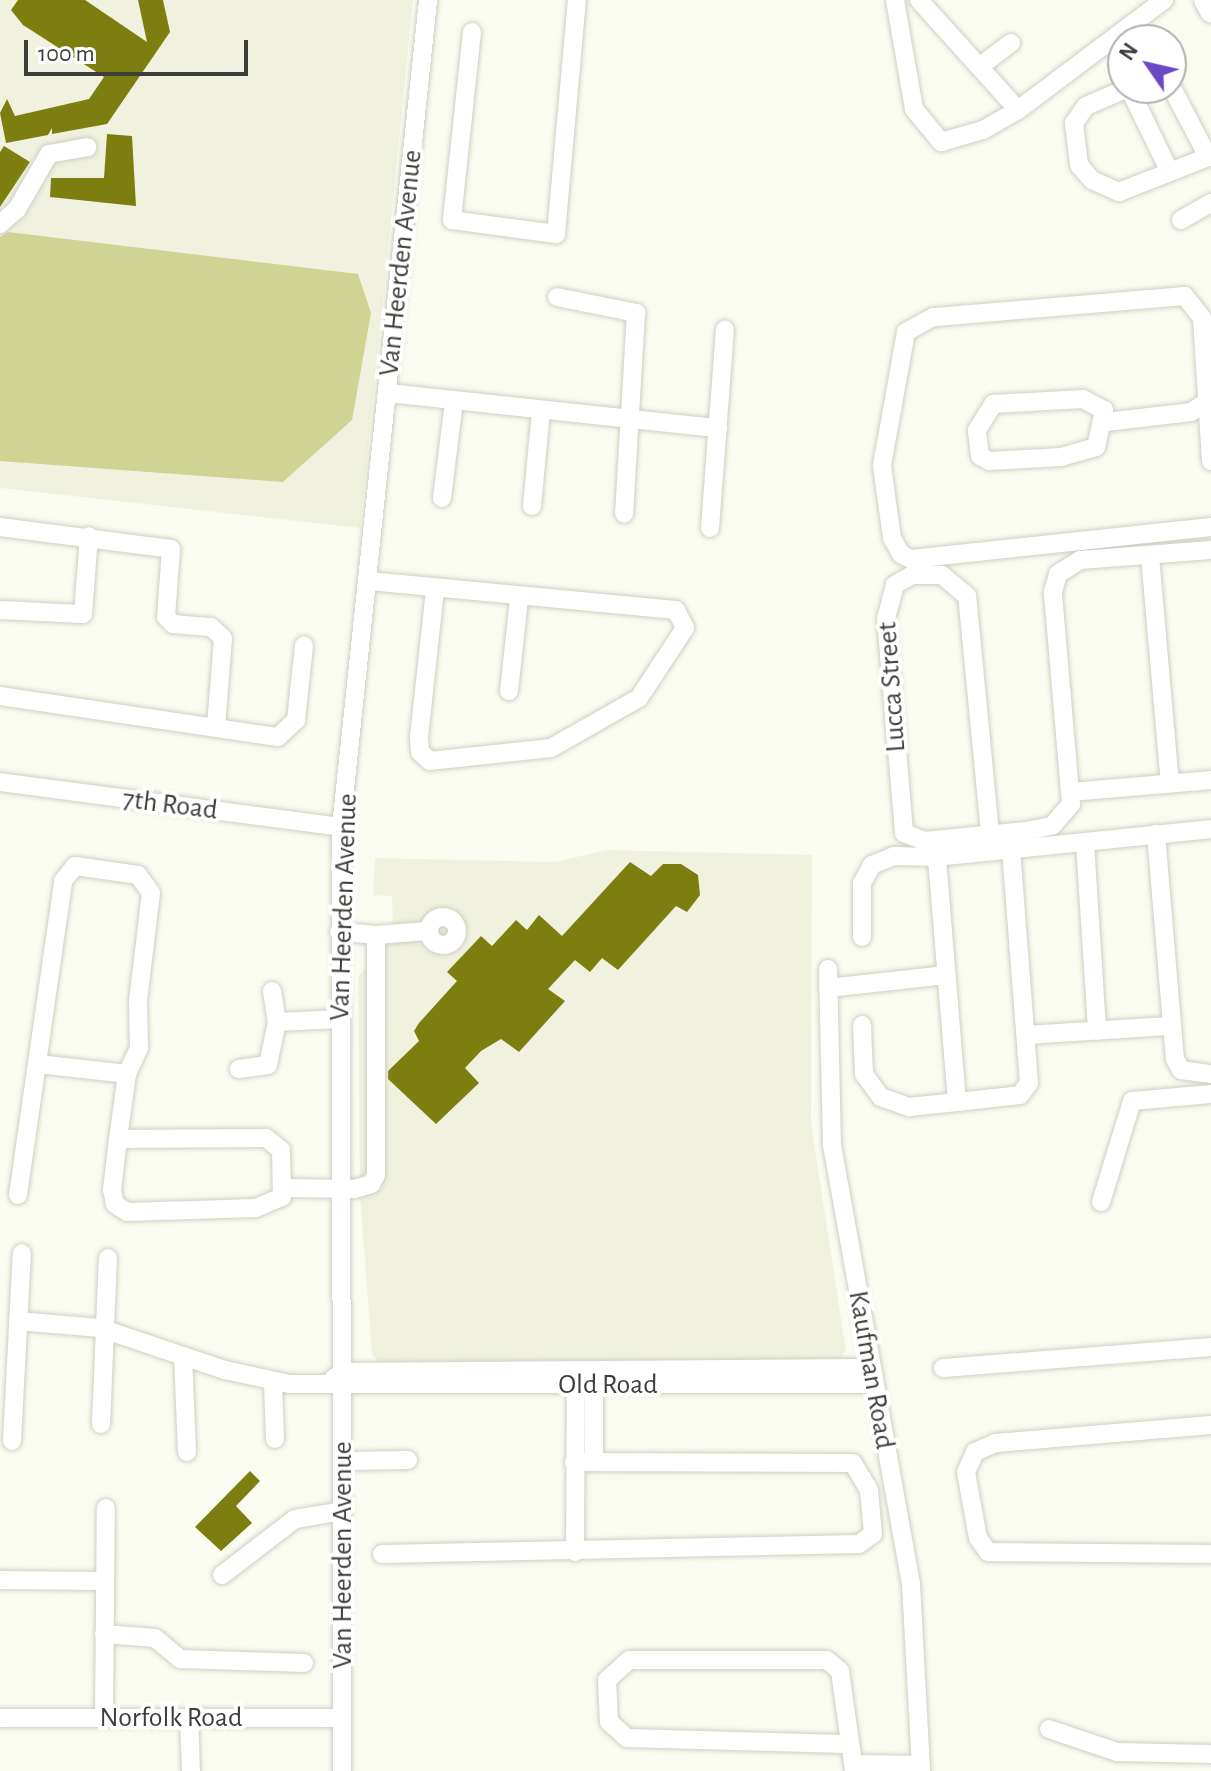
<!DOCTYPE html>
<style>
body{margin:0}
#map{position:relative;width:1211px;height:1771px;overflow:hidden;background:#fbfcf1;font-family:"Alegreya Sans",sans-serif}
div>[style]{position:absolute}
.built>*{inset:0;background:#f0f2df}
.green>*{inset:0;background:#cfd393}
.building>*{inset:0;background:#7c7f0f}
.roads{filter:drop-shadow(0 0 2px #cecfc3) drop-shadow(0 0 2px #cecfc3)}
.minor>*{height:18px;margin:-9px;padding:0 9px;transform-origin:9px;border-radius:9px;background:#fff}
.minor>.ring{margin:-9px;padding:0;box-sizing:content-box;background:none;border:18px solid #fff;border-radius:50%}
.major>*{height:22px;margin:-11px;padding:0 11px;transform-origin:11px;border-radius:11px;background:#fff}
span{translate:-50% -50%;white-space:nowrap;text-align:center;line-height:1.15;-webkit-text-stroke:8px #fff;paint-order:stroke}
.street-label{font-size:28px;color:#3d3d39}
.north{position:absolute;left:1107px;top:24px;width:80px;height:80px;box-sizing:border-box;background:#fff;border:2px solid #b1b1b0;border-radius:50%;rotate:304deg;font-size:22px;font-weight:700;line-height:32px;text-align:center;color:#3d3d39}
.north::after{content:'';display:block;margin:auto;width:28px;height:36px;background:#6b49c2;clip-path:polygon(50% 0,100% 100%,50% 72%,0 100%)}
.scale{position:absolute;left:24px;top:40px;width:224px;height:36px;box-sizing:border-box;border:4px solid #3d3d39;border-top:0;padding-left:10px;font-size:24px;line-height:28px;white-space:nowrap;color:#3d3d39;-webkit-text-stroke:6px #fff;paint-order:stroke}
</style>
<div id="map">
<div class="built">
<div style="clip-path:polygon(0 0,413px 0,360px 528px,0 488px)"></div>
<div style="clip-path:polygon(607px 850px,812px 855px,811px 1123px,846px 1351px,838px 1360px,379px 1361px,372px 1355px,360px 1195px,358px 977px,366px 968px,370px 942px,393px 930px,392px 896px,373px 895px,375px 858px,555px 862px)"></div>
</div>
<div class="green">
<div style="clip-path:polygon(8px 232px,358px 274px,371px 313px,352px 420px,283px 482px,0 461px,0 237px)"></div>
</div>
<div class="building">
<div style="clip-path:polygon(18px 0,85px 0,147px 42px,138px 0,163px 0,170px 32px,107px 124px,52px 134px,52px 128px,48px 135px,6px 143px,0 113px,7px 99px,15px 116px,89px 99px,104px 77px,23px 25px,11px 10px)"></div>
<div style="clip-path:polygon(107px 134px,132px 136px,136px 206px,50px 197px,51px 178px,104px 178px)"></div>
<div style="clip-path:polygon(4px 146px,30px 162px,0 207px,0 152px)"></div>
<div style="clip-path:polygon(630px 862px,651px 876px,663px 864px,681px 864px,698px 875px,700px 895px,687px 912px,676px 906px,618px 970px,602px 958px,590px 972px,575px 960px,548px 989px,565px 1001px,519px 1052px,501px 1039px,481px 1051px,465px 1068px,479px 1083px,436px 1124px,388px 1079px,388px 1071px,419px 1041px,414px 1031px,419px 1023px,457px 981px,447px 972px,481px 936px,492px 946px,516px 920px,527px 930px,539px 915px,562px 936px)"></div>
<div style="clip-path:polygon(250px 1471px,260px 1481px,236px 1506px,252px 1523px,221px 1551px,195px 1527px)"></div>
</div>
<div class="roads">
<div class="minor">
<div style="left:895px;top:0;width:111px;rotate:80.1deg"></div>
<div style="left:914px;top:109px;width:43px;rotate:50.7deg"></div>
<div style="left:941px;top:142px;width:44px;rotate:-15.9deg"></div>
<div style="left:983px;top:130px;width:40px;rotate:-29.7deg"></div>
<div style="left:1018px;top:110px;width:183px;rotate:-37deg"></div>
<div style="left:919px;top:0;width:148px;rotate:48deg"></div>
<div style="left:472px;top:32px;width:189px;rotate:96.1deg"></div>
<div style="left:452px;top:220px;width:105px;rotate:7.7deg"></div>
<div style="left:556px;top:234px;width:235px;rotate:-84.9deg"></div>
<div style="left:979px;top:67px;width:40px;rotate:-37deg"></div>
<div style="left:1171px;top:86px;width:80px;rotate:62.5deg"></div>
<div style="left:1128px;top:88px;width:46px;rotate:156.8deg"></div>
<div style="left:1086px;top:106px;width:21px;rotate:125deg"></div>
<div style="left:1074px;top:123px;width:42px;rotate:83.2deg"></div>
<div style="left:1079px;top:165px;width:20px;rotate:49deg"></div>
<div style="left:1092px;top:180px;width:30px;rotate:24deg"></div>
<div style="left:1119px;top:192px;width:99px;rotate:-21.4deg"></div>
<div style="left:1129px;top:88px;width:93px;rotate:64deg"></div>
<div style="left:1181px;top:220px;width:34px;rotate:-30deg"></div>
<div style="left:0;top:224px;width:23px;rotate:-41deg"></div>
<div style="left:17px;top:209px;width:64px;rotate:-59.8deg"></div>
<div style="left:49px;top:154px;width:39px;rotate:-10deg"></div>
<div style="left:557px;top:297px;width:81px;rotate:11.4deg"></div>
<div style="left:636px;top:313px;width:201px;rotate:93.4deg"></div>
<div style="left:388px;top:393px;width:332px;rotate:6.1deg"></div>
<div style="left:1083px;top:399px;width:24px;rotate:28deg"></div>
<div style="left:1104px;top:410px;width:38px;rotate:102deg"></div>
<div style="left:1096px;top:447px;width:35px;rotate:164deg"></div>
<div style="left:1062px;top:457px;width:73px;rotate:176.9deg"></div>
<div style="left:989px;top:461px;width:10px;rotate:-151deg"></div>
<div style="left:980px;top:456px;width:26px;rotate:-97deg"></div>
<div style="left:977px;top:430px;width:31px;rotate:-58deg"></div>
<div style="left:993px;top:404px;width:90px;rotate:-3.2deg"></div>
<div style="left:1106px;top:422px;width:86px;rotate:-6.7deg"></div>
<div style="left:1191px;top:412px;width:24px;rotate:-33deg"></div>
<div style="left:1211px;top:461px;width:143px;rotate:-93.6deg"></div>
<div style="left:1202px;top:318px;width:28px;rotate:-128deg"></div>
<div style="left:1185px;top:296px;width:253px;rotate:175.2deg"></div>
<div style="left:933px;top:317px;width:31px;rotate:151deg"></div>
<div style="left:906px;top:332px;width:136px;rotate:100.2deg"></div>
<div style="left:882px;top:466px;width:73px;rotate:82.1deg"></div>
<div style="left:892px;top:538px;width:18px;rotate:61deg"></div>
<div style="left:901px;top:554px;width:11px;rotate:27deg"></div>
<div style="left:911px;top:559px;width:302px;rotate:-6.1deg"></div>
<div style="left:442px;top:498px;width:98px;rotate:-82.9deg"></div>
<div style="left:532px;top:506px;width:96px;rotate:-84.6deg"></div>
<div style="left:0;top:527px;width:172px;rotate:7.3deg"></div>
<div style="left:171px;top:549px;width:68px;rotate:94.2deg"></div>
<div style="left:166px;top:617px;width:10px;rotate:45deg"></div>
<div style="left:173px;top:624px;width:38px;rotate:5deg"></div>
<div style="left:211px;top:627px;width:16px;rotate:43deg"></div>
<div style="left:223px;top:638px;width:89px;rotate:94.5deg"></div>
<div style="left:710px;top:528px;width:199px;rotate:-85.7deg"></div>
<div style="left:1150px;top:556px;width:228px;rotate:85deg"></div>
<div style="left:369px;top:581px;width:308px;rotate:5.4deg"></div>
<div style="left:676px;top:610px;width:20px;rotate:63deg"></div>
<div style="left:685px;top:628px;width:84px;rotate:123.3deg"></div>
<div style="left:639px;top:698px;width:101px;rotate:150.4deg"></div>
<div style="left:551px;top:748px;width:122px;rotate:173.9deg"></div>
<div style="left:430px;top:761px;width:13px;rotate:-138deg"></div>
<div style="left:420px;top:752px;width:15px;rotate:-94deg"></div>
<div style="left:419px;top:737px;width:149px;rotate:-83.8deg"></div>
<div style="left:0;top:610px;width:83px;rotate:2.8deg"></div>
<div style="left:83px;top:614px;width:78px;rotate:-85.6deg"></div>
<div style="left:509px;top:691px;width:93px;rotate:-83.8deg"></div>
<div style="left:0;top:696px;width:281px;rotate:8.4deg"></div>
<div style="left:278px;top:737px;width:25px;rotate:-43deg"></div>
<div style="left:296px;top:720px;width:75px;rotate:-83.9deg"></div>
<div style="left:0;top:782px;width:344px;rotate:7.5deg"></div>
<div style="left:1071px;top:792px;width:141px;rotate:-4.9deg"></div>
<div style="left:990px;top:833px;width:238px;rotate:-95.5deg"></div>
<div style="left:967px;top:596px;width:33px;rotate:-140deg"></div>
<div style="left:942px;top:575px;width:30px;rotate:180deg"></div>
<div style="left:912px;top:575px;width:20px;rotate:150deg"></div>
<div style="left:895px;top:585px;width:34px;rotate:105deg"></div>
<div style="left:886px;top:618px;width:216px;rotate:85.2deg"></div>
<div style="left:904px;top:833px;width:22px;rotate:21deg"></div>
<div style="left:925px;top:841px;width:101px;rotate:-5.7deg"></div>
<div style="left:1026px;top:831px;width:26px;rotate:-11deg"></div>
<div style="left:1052px;top:826px;width:29px;rotate:-49deg"></div>
<div style="left:1071px;top:804px;width:213px;rotate:-94.9deg"></div>
<div style="left:1053px;top:592px;width:19px;rotate:-74deg"></div>
<div style="left:1058px;top:574px;width:26px;rotate:-32deg"></div>
<div style="left:1080px;top:560px;width:131px;rotate:-4.4deg"></div>
<div style="left:1156px;top:834px;width:226px;rotate:85.2deg"></div>
<div style="left:1175px;top:1059px;width:13px;rotate:61deg"></div>
<div style="left:1181px;top:1070px;width:30px;rotate:8deg"></div>
<div style="left:1085px;top:843px;width:188px;rotate:86.3deg"></div>
<div style="left:937px;top:857px;width:275px;rotate:-5.8deg"></div>
<div class="ring" style="left:429px;top:917px;width:10px;height:10px"></div>
<div style="left:376px;top:935px;width:52px;rotate:-4.4deg"></div>
<div style="left:828px;top:969px;width:176px;rotate:88.7deg"></div>
<div style="left:832px;top:1145px;width:446px;rotate:79.8deg"></div>
<div style="left:911px;top:1584px;width:187px;rotate:86.9deg"></div>
<div style="left:828px;top:988px;width:119px;rotate:-6.3deg"></div>
<div style="left:272px;top:991px;width:31px;rotate:81deg"></div>
<div style="left:277px;top:1022px;width:62px;rotate:-2.8deg"></div>
<div style="left:862px;top:1025px;width:49px;rotate:87.7deg"></div>
<div style="left:864px;top:1074px;width:29px;rotate:54deg"></div>
<div style="left:881px;top:1097px;width:30px;rotate:20deg"></div>
<div style="left:909px;top:1107px;width:48px;rotate:-5.9deg"></div>
<div style="left:957px;top:1102px;width:246px;rotate:-94.7deg"></div>
<div style="left:937px;top:857px;width:43px;rotate:-178.7deg"></div>
<div style="left:894px;top:856px;width:24px;rotate:158deg"></div>
<div style="left:872px;top:865px;width:21px;rotate:119deg"></div>
<div style="left:862px;top:883px;width:54px;rotate:90deg"></div>
<div style="left:1027px;top:1035px;width:145px;rotate:-3.6deg"></div>
<div style="left:38px;top:1064px;width:90px;rotate:6.4deg"></div>
<div style="left:239px;top:1069px;width:29px;rotate:-8deg"></div>
<div style="left:268px;top:1065px;width:44px;rotate:-78.2deg"></div>
<div style="left:957px;top:1102px;width:63px;rotate:-6.3deg"></div>
<div style="left:1020px;top:1095px;width:15px;rotate:-53deg"></div>
<div style="left:1029px;top:1083px;width:236px;rotate:-94.4deg"></div>
<div style="left:284px;top:1188px;width:70px;rotate:0.8deg"></div>
<div style="left:354px;top:1189px;width:18px;rotate:-16deg"></div>
<div style="left:371px;top:1184px;width:10px;rotate:-61deg"></div>
<div style="left:376px;top:1175px;width:240px;rotate:-90deg"></div>
<div style="left:376px;top:935px;width:37px;rotate:-175deg"></div>
<div style="left:18px;top:1195px;width:317px;rotate:-81.8deg"></div>
<div style="left:63px;top:881px;width:19px;rotate:-51deg"></div>
<div style="left:75px;top:866px;width:64px;rotate:8.1deg"></div>
<div style="left:138px;top:875px;width:22px;rotate:54deg"></div>
<div style="left:151px;top:893px;width:109px;rotate:96.9deg"></div>
<div style="left:138px;top:1001px;width:47px;rotate:88.8deg"></div>
<div style="left:139px;top:1048px;width:29px;rotate:115deg"></div>
<div style="left:127px;top:1074px;width:66px;rotate:97.9deg"></div>
<div style="left:118px;top:1139px;width:51px;rotate:96.7deg"></div>
<div style="left:112px;top:1190px;width:14px;rotate:78deg"></div>
<div style="left:115px;top:1204px;width:14px;rotate:34deg"></div>
<div style="left:127px;top:1212px;width:129px;rotate:-1.8deg"></div>
<div style="left:256px;top:1208px;width:28px;rotate:-23deg"></div>
<div style="left:282px;top:1197px;width:47px;rotate:-91.2deg"></div>
<div style="left:281px;top:1150px;width:19px;rotate:-141deg"></div>
<div style="left:266px;top:1138px;width:148px;rotate:179.6deg"></div>
<div style="left:1101px;top:1202px;width:106px;rotate:-72.9deg"></div>
<div style="left:1132px;top:1101px;width:79px;rotate:-5.1deg"></div>
<div style="left:18px;top:1321px;width:82px;rotate:4.9deg"></div>
<div style="left:100px;top:1328px;width:132px;rotate:18.6deg"></div>
<div style="left:225px;top:1370px;width:66px;rotate:12.2deg"></div>
<div style="left:290px;top:1384px;width:582px"></div>
<div style="left:183px;top:1356px;width:96px;rotate:87.6deg"></div>
<div style="left:943px;top:1368px;width:269px;rotate:-4.5deg"></div>
<div style="left:334px;top:1378px;width:12px;rotate:-31deg"></div>
<div style="left:344px;top:1372px;width:526px;rotate:-0.44deg"></div>
<div style="left:273px;top:1382px;width:57px;rotate:88deg"></div>
<div style="left:101px;top:1424px;width:166px;rotate:-87.6deg"></div>
<div style="left:1211px;top:1425px;width:216px;rotate:175.2deg"></div>
<div style="left:996px;top:1443px;width:23px;rotate:157deg"></div>
<div style="left:975px;top:1452px;width:22px;rotate:114deg"></div>
<div style="left:966px;top:1472px;width:67px;rotate:79.7deg"></div>
<div style="left:978px;top:1538px;width:17px;rotate:54deg"></div>
<div style="left:988px;top:1552px;width:223px;rotate:0.5deg"></div>
<div style="left:12px;top:1441px;width:188px;rotate:-87deg"></div>
<div style="left:344px;top:1461px;width:64px;rotate:-0.9deg"></div>
<div style="left:594px;top:1462px;width:87px;rotate:-90deg"></div>
<div style="left:575px;top:1552px;width:177px;rotate:-89.7deg"></div>
<div style="left:382px;top:1554px;width:477px;rotate:-1.2deg"></div>
<div style="left:859px;top:1544px;width:17px;rotate:-36deg"></div>
<div style="left:873px;top:1534px;width:44px;rotate:-95.2deg"></div>
<div style="left:869px;top:1490px;width:31px;rotate:-121deg"></div>
<div style="left:853px;top:1463px;width:279px;rotate:-179.8deg"></div>
<div style="left:222px;top:1575px;width:92px;rotate:-37.5deg"></div>
<div style="left:295px;top:1519px;width:49px;rotate:-9.5deg"></div>
<div style="left:0;top:1580px;width:104px;rotate:0.6deg"></div>
<div style="left:104px;top:1634px;width:51px;rotate:4.5deg"></div>
<div style="left:155px;top:1638px;width:33px;rotate:40deg"></div>
<div style="left:180px;top:1659px;width:124px;rotate:1.8deg"></div>
<div style="left:104px;top:1717px;width:209px;rotate:-89.5deg"></div>
<div style="left:0;top:1718px;width:342px"></div>
<div style="left:189px;top:1719px;width:52px;rotate:87.8deg"></div>
<div style="left:1049px;top:1729px;width:72px;rotate:18.7deg"></div>
<div style="left:1117px;top:1752px;width:94px;rotate:1.2deg"></div>
<div style="left:845px;top:1744px;width:218px;rotate:-178.4deg"></div>
<div style="left:627px;top:1738px;width:24px;rotate:-138deg"></div>
<div style="left:609px;top:1722px;width:42px;rotate:-92.7deg"></div>
<div style="left:607px;top:1680px;width:30px;rotate:-42deg"></div>
<div style="left:629px;top:1660px;width:198px"></div>
<div style="left:827px;top:1660px;width:17px;rotate:40deg"></div>
<div style="left:840px;top:1671px;width:101px;rotate:82deg"></div>
<div style="left:855px;top:1764px;width:66px;rotate:0.9deg"></div>
<div style="left:342px;top:1771px;width:944px;rotate:-90.06deg"></div>
<div style="left:341px;top:827px;width:832px;rotate:-83.99deg"></div>
</div>
<div class="major">
<div style="left:1205px;top:0;width:13px;rotate:61deg"></div>
</div>
</div>
<div class="street-label">
<span style="left:401px;top:263px;rotate:-84deg">Van Heerden Avenue</span>
<span style="left:892px;top:687px;rotate:-94deg">Lucca Street</span>
<span style="left:170px;top:805px;rotate:7deg">7th Road</span>
<span style="left:344px;top:907px;rotate:-88deg">Van Heerden Avenue</span>
<span style="left:871px;top:1370px;rotate:80deg">Kaufman Road</span>
<span style="left:608px;top:1385px">Old Road</span>
<span style="left:343px;top:1555px;rotate:-90deg">Van Heerden Avenue</span>
<span style="left:171px;top:1718px">Norfolk Road</span>
</div>
<div class="north">N</div>
<div class="scale">100 m</div>
</div>
